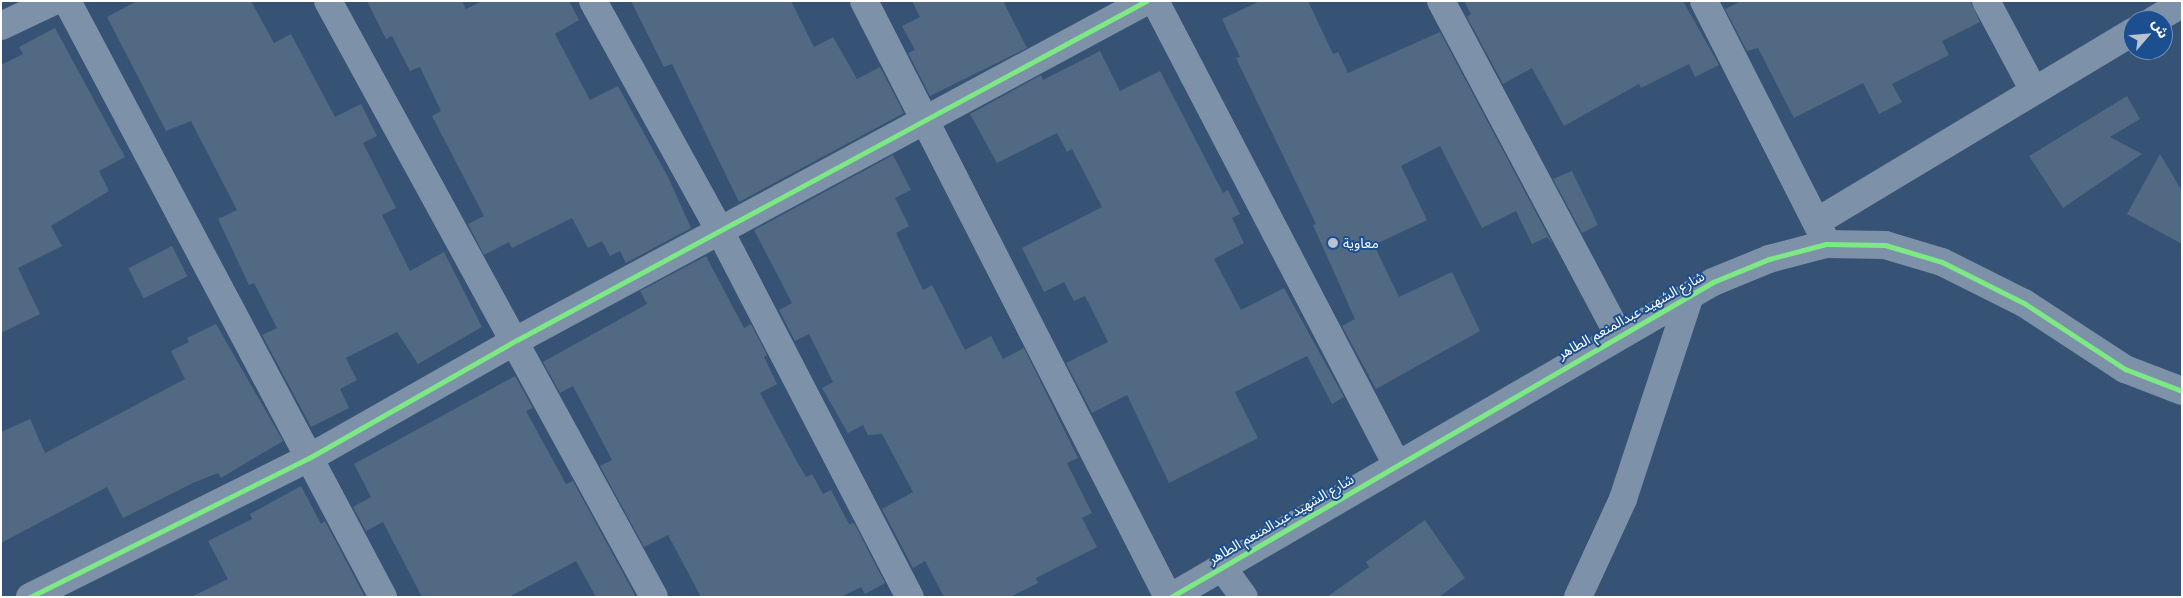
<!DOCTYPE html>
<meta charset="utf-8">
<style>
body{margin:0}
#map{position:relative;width:2183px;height:598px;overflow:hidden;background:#365274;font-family:Roboto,"Noto Sans Arabic",sans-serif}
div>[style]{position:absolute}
.building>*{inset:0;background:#526984;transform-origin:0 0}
.minor>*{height:28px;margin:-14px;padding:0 14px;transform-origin:14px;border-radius:14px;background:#7d92a8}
.cycleway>*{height:5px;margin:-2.5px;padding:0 2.5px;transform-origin:2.5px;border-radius:2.5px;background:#7ce984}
.dots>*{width:14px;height:14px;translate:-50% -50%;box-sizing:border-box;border:2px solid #1b4f8f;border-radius:50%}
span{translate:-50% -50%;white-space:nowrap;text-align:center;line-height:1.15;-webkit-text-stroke:4px #1b4f8f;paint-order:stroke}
.poi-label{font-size:14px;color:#fff}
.left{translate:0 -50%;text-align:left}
.street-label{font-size:14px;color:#fff}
.frame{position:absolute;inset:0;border:2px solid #fff;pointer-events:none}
.north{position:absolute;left:2123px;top:10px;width:50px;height:50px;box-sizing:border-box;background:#1b4f8f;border:1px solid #7695bc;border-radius:50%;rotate:63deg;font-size:14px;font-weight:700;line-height:20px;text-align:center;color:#fff}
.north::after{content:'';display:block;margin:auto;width:18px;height:22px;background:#b9c2ce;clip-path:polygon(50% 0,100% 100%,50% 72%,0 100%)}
</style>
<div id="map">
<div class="building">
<div style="clip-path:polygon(137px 1px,251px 1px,274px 43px,291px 34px,335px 117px,361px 104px,377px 136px,363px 143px,396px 208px,382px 215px,410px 271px,444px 252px,482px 327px,418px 364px,397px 332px,346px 358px,357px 380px,340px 389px,349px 408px,311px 427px,262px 335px,277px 328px,254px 283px,249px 285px,218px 219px,237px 210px,191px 121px,166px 131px,107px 17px)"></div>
<div style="clip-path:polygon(367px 1px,462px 1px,466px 9px,482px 1px,569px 1px,579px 20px,555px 34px,590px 100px,618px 86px,668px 177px,691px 228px,626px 263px,620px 251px,610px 256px,602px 241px,588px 248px,572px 218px,512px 248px,509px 242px,484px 255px,468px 224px,484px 216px,432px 116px,441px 111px,420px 67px,410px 71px,392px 36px,386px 39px)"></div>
<div style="clip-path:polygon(631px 1px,791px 1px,814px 47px,833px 37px,857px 79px,880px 67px,904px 113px,739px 202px,672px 64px,664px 67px)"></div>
<div style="clip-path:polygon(912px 1px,1003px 1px,1027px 48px,930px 96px,908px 53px,915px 50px,902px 26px,920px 17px)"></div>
<div style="clip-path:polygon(1260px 1px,1308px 1px,1333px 54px,1338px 52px,1348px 73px,1440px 32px,1553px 245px,1547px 237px,1532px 244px,1516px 211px,1482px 228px,1440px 146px,1401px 166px,1427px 220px,1374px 245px,1399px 297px,1452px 272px,1480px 331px,1376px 389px,1342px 326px,1355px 319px,1313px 225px,1316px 224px,1236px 58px,1240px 57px,1222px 19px)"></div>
<div style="clip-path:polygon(1464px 1px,1683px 1px,1719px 65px,1695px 77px,1689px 64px,1641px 88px,1639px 84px,1564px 126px,1532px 68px,1503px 84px,1467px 17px,1471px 14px)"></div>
<div style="clip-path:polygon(1741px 1px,1970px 1px,1980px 22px,1942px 41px,1949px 55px,1892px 84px,1902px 102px,1879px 114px,1863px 83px,1794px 118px,1758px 48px,1747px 51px,1725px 9px)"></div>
<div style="clip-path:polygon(55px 28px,125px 157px,99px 171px,109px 191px,51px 226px,62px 246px,18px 268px,40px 314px,1px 333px,1px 65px,23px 54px,19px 47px)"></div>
<div style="clip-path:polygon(1100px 51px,1120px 91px,1160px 71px,1223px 193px,1228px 190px,1240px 214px,1232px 218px,1244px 243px,1214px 259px,1241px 310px,1284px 288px,1344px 397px,1332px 404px,1307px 356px,1235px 392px,1258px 438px,1169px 483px,1127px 395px,1092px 413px,1066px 363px,1108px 342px,1085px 296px,1074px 301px,1064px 282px,1044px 292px,1022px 248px,1102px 207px,1072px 149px,1067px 152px,1057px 133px,997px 163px,970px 114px,1041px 75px,1043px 80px)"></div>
<div style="clip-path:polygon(2127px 96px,2140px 119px,2110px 137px,2142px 154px,2063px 208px,2029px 156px)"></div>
<div style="clip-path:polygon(2160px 154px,2182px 191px,2182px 244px,2127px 214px)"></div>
<div style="clip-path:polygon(893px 155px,911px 190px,895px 198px,909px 226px,896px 233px,923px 290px,932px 285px,965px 350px,991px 336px,1003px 359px,1024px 348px,1078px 458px,1067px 463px,1092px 513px,1082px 518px,1097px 547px,1036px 578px,1038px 583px,1010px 597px,944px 597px,925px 561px,913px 568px,882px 509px,913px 492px,882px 434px,868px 435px,863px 425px,848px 433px,822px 388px,833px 382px,809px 334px,795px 341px,779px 310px,792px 303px,754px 230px)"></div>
<div style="clip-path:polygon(1572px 171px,1598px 225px,1582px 233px,1553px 179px)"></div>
<div style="left:172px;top:246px;width:34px;height:49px;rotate:63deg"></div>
<div style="clip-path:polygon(706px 256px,744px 328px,751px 324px,767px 355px,764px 357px,777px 384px,760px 393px,795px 458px,806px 477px,812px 474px,823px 494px,831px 490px,849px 524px,854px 523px,885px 583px,865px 594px,861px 587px,841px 597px,701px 597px,668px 535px,644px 547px,600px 466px,612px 460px,573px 386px,560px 393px,543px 362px,647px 304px,640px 291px)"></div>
<div style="clip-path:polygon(216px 324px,283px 441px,221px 478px,218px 473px,193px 483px,123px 518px,107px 487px,1px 543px,1px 432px,30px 419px,45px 453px,185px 379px,171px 351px,189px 342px,187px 338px)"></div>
<div style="clip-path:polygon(515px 376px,533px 408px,526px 411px,566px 484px,573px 481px,636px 597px,596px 597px,576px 561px,509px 597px,422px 597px,383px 522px,366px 531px,353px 507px,371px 497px,354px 464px)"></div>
<div style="clip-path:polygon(301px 486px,321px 524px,325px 521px,365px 597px,191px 597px,228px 579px,208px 541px,252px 519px,250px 514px)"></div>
<div style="clip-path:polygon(1425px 520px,1465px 578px,1439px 597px,1327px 597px,1369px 567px,1366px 562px)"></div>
</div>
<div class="minor">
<div style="left:67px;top:1px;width:675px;rotate:62.07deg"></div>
<div style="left:328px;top:1px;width:679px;rotate:61.32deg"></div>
<div style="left:593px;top:1px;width:265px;rotate:61.1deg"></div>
<div style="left:721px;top:233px;width:410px;rotate:62.6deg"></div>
<div style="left:864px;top:1px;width:669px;rotate:62.98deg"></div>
<div style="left:1155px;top:1px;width:523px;rotate:62.46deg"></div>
<div style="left:1441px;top:1px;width:377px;rotate:62deg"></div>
<div style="left:1704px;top:1px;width:266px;rotate:63.1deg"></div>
<div style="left:1986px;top:1px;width:102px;rotate:61.9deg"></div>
<div style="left:2154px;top:20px;width:32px;rotate:-30deg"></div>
<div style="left:1px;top:26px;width:59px;rotate:-25.3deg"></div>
<div style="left:1818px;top:221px;width:367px;rotate:-31deg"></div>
<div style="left:1222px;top:567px;width:37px;rotate:54deg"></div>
<div style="left:30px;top:597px;width:312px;rotate:-26.5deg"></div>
<div style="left:309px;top:458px;width:239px;rotate:-29.6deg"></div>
<div style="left:517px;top:340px;width:715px;rotate:-28.32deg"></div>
<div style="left:1171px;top:597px;width:627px;rotate:-30.16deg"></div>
<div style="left:1713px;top:282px;width:61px;rotate:-22.3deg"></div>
<div style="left:1769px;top:259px;width:59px;rotate:-14.7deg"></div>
<div style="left:1826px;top:244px;width:59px;rotate:1deg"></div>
<div style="left:1885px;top:245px;width:59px;rotate:16.6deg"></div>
<div style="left:1942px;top:262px;width:92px;rotate:26.6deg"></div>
<div style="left:2024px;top:303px;width:121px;rotate:33.2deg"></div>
<div style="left:2125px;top:369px;width:61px;rotate:21.1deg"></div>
<div style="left:1578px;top:597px;width:108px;rotate:-65.3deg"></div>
<div style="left:1623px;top:499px;width:215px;rotate:-71.8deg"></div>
</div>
<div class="cycleway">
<div style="left:30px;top:597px;width:312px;rotate:-26.5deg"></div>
<div style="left:309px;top:458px;width:239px;rotate:-29.6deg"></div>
<div style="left:517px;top:340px;width:715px;rotate:-28.32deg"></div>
<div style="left:1171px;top:597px;width:627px;rotate:-30.16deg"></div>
<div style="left:1713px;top:282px;width:61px;rotate:-22.3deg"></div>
<div style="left:1769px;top:259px;width:59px;rotate:-14.7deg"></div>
<div style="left:1826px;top:244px;width:59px;rotate:1deg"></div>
<div style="left:1885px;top:245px;width:59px;rotate:16.6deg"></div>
<div style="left:1942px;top:262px;width:92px;rotate:26.6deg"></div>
<div style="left:2024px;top:303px;width:121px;rotate:33.2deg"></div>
<div style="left:2125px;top:369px;width:61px;rotate:21.1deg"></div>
</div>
<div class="dots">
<div style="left:1333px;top:243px;background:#b9c2ce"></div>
</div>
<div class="poi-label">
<span class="left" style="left:1343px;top:243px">معاوية</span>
</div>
<div class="street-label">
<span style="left:1631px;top:315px;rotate:-29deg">شارع الشهيد عبدالمنعم الطاهر</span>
<span style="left:1281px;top:519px;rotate:-30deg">شارع الشهيد عبدالمنعم الطاهر</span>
</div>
<div class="frame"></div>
<div class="north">ش</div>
</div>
